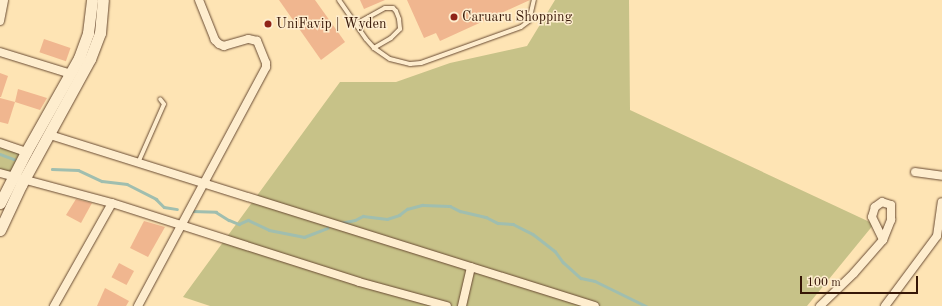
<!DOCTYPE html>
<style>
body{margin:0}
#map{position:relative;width:942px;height:306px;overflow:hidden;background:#fee4b4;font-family:"Old Standard TT",serif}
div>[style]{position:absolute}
.green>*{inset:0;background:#c7c288}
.stream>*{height:2.5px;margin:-1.25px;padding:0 1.25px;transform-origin:1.25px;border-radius:1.25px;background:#a0beaf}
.building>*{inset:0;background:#f0b68f;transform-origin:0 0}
.roads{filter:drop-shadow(0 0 1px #684a32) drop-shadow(0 0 1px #684a32)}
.lane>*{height:4px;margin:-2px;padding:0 2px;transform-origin:2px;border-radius:2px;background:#feedce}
.street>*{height:8px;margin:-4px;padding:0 4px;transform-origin:4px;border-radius:4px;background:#feedce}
.secondary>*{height:11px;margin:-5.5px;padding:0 5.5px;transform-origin:5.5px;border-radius:5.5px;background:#feedce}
.dots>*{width:11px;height:11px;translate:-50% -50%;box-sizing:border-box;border:2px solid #feedce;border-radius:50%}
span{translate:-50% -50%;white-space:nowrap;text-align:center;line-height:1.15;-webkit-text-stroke:3px #feedce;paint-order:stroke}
.poi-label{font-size:14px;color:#361606}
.left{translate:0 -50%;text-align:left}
.scale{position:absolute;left:800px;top:276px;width:118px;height:18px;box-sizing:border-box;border:2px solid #361606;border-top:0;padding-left:5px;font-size:12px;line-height:14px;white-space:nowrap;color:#361606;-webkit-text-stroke:3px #feedce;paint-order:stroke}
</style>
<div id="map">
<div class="green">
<div style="clip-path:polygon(555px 0,629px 0,630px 110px,874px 224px,807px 306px,210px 306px,183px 297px,340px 82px,396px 82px,450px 63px,527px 46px)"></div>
<div style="clip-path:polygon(0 146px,22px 153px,11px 175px,0 171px)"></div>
</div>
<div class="stream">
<div style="left:0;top:154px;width:15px;rotate:20deg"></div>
<div style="left:52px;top:169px;width:26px;rotate:2deg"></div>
<div style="left:78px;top:170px;width:26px;rotate:25deg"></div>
<div style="left:102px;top:181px;width:25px;rotate:7deg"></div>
<div style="left:127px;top:184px;width:33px;rotate:27deg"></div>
<div style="left:156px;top:199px;width:11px;rotate:45deg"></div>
<div style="left:164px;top:207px;width:13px;rotate:9deg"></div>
<div style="left:192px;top:211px;width:24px;rotate:2deg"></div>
<div style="left:216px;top:212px;width:15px;rotate:32deg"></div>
<div style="left:229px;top:220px;width:11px;rotate:22deg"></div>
<div style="left:239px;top:224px;width:10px;rotate:-24deg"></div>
<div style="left:248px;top:220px;width:23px;rotate:25deg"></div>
<div style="left:269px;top:230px;width:36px;rotate:11deg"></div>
<div style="left:304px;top:237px;width:25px;rotate:-21deg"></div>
<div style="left:340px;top:223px;width:15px;rotate:-11deg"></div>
<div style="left:355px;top:220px;width:9px;rotate:-27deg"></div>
<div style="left:363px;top:216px;width:24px;rotate:7deg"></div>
<div style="left:387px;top:219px;width:13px;rotate:-18deg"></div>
<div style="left:399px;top:215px;width:10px;rotate:-37deg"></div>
<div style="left:407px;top:209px;width:16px;rotate:-15deg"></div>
<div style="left:422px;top:205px;width:28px;rotate:2deg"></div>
<div style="left:450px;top:206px;width:11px;rotate:27deg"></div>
<div style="left:460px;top:211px;width:27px;rotate:13deg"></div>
<div style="left:486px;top:217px;width:13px;rotate:27deg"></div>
<div style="left:498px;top:223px;width:15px;rotate:4deg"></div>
<div style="left:513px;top:224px;width:22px;rotate:27deg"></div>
<div style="left:533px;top:234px;width:28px;rotate:38deg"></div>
<div style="left:555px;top:251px;width:14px;rotate:54deg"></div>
<div style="left:563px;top:262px;width:24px;rotate:42deg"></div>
<div style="left:581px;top:278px;width:14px;rotate:12deg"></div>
<div style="left:595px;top:281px;width:57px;rotate:26.1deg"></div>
</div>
<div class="building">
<div style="clip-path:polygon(279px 0,315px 0,345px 42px,321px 60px)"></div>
<div style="clip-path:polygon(360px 0,385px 0,364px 9px)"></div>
<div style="clip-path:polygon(407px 0,530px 0,440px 41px,436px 33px,424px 38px)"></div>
<div style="left:44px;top:39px;width:28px;height:14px;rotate:19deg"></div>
<div style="clip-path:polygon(0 73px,8px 76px,1px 97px,0 97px)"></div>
<div style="clip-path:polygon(18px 89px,47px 98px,40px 110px,15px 102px)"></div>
<div style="clip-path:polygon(0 98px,15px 102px,8px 124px,0 122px)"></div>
<div style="clip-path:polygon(76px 199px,92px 203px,81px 223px,66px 215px)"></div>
<div style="clip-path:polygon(144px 221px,165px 227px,148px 257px,130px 248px)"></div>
<div style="left:119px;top:263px;width:17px;height:16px;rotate:28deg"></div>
<div style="clip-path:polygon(105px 288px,129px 301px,126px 306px,97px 306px)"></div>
</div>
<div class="roads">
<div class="lane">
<div style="left:339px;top:0;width:47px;rotate:55.3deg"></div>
<div style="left:366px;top:39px;width:12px;rotate:48deg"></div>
<div style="left:374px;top:48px;width:19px;rotate:35deg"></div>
<div style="left:390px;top:59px;width:21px;rotate:14deg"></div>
<div style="left:410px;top:64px;width:11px;rotate:-5deg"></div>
<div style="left:421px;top:63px;width:106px;rotate:-19.8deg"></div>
<div style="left:521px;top:27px;width:10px;rotate:-37deg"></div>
<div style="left:529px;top:21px;width:22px;rotate:-77deg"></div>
<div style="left:356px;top:24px;width:33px;rotate:-29deg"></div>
<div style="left:385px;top:8px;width:8px"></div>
<div style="left:393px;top:8px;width:4px;rotate:45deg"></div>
<div style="left:396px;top:11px;width:9px;rotate:69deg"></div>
<div style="left:399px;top:19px;width:10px;rotate:84deg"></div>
<div style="left:400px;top:29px;width:13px;rotate:135deg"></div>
<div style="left:391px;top:38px;width:20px;rotate:150deg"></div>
<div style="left:138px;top:163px;width:64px;rotate:-66.2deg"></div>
<div style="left:164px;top:104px;width:6px;rotate:-129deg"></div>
</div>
<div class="street">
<div style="left:0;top:21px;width:21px;rotate:-79deg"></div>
<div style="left:0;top:52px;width:74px;rotate:17.2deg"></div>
<div style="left:50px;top:135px;width:571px;rotate:17.42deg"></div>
<div style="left:0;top:143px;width:28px;rotate:19deg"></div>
<div style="left:915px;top:172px;width:27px;rotate:8deg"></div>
<div style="left:0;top:173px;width:116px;rotate:15deg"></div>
<div style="left:54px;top:306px;width:118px;rotate:-60.6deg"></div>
<div style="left:112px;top:203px;width:259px;rotate:17.7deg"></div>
<div style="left:359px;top:282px;width:91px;rotate:15.3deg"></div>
<div style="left:138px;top:306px;width:271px;rotate:-61.8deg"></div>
<div style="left:266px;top:67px;width:4px;rotate:-90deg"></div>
<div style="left:266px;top:63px;width:24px;rotate:-112deg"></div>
<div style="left:257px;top:41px;width:9px;rotate:-167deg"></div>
<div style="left:248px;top:39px;width:25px;rotate:164deg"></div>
<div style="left:224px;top:46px;width:5px;rotate:-158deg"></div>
<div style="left:219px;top:44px;width:6px;rotate:-135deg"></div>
<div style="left:215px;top:40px;width:43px;rotate:-111.8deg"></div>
<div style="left:462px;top:306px;width:40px;rotate:-77deg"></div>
<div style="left:820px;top:306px;width:47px;rotate:-44.1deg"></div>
<div style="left:854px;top:273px;width:44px;rotate:-48.7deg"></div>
<div style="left:883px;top:240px;width:22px;rotate:-68deg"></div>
<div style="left:891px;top:220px;width:15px;rotate:-90deg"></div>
<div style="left:891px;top:205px;width:9px;rotate:-162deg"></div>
<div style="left:882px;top:202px;width:9px;rotate:144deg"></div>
<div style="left:875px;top:207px;width:10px;rotate:107deg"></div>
<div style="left:872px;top:217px;width:25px;rotate:64deg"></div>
<div style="left:885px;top:306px;width:87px;rotate:-53.4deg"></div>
<div style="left:937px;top:236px;width:34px;rotate:-82deg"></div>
</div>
<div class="secondary">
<div style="left:0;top:203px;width:57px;rotate:-63deg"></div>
<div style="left:26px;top:152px;width:108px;rotate:-60.6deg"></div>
<div style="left:79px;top:58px;width:27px;rotate:-70deg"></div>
<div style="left:88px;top:33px;width:33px;rotate:-83deg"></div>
<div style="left:0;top:230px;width:50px;rotate:-65deg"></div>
<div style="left:21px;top:185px;width:144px;rotate:-61.3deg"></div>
<div style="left:90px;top:59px;width:28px;rotate:-69deg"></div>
<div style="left:100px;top:33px;width:33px;rotate:-85deg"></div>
</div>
</div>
<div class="dots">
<div style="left:454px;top:17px;background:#8f2418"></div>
<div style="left:268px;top:24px;background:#8f2418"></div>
</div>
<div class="poi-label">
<span class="left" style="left:462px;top:17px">Caruaru Shopping</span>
<span class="left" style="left:276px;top:24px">UniFavip | Wyden</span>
</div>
<div class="scale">100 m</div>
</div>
